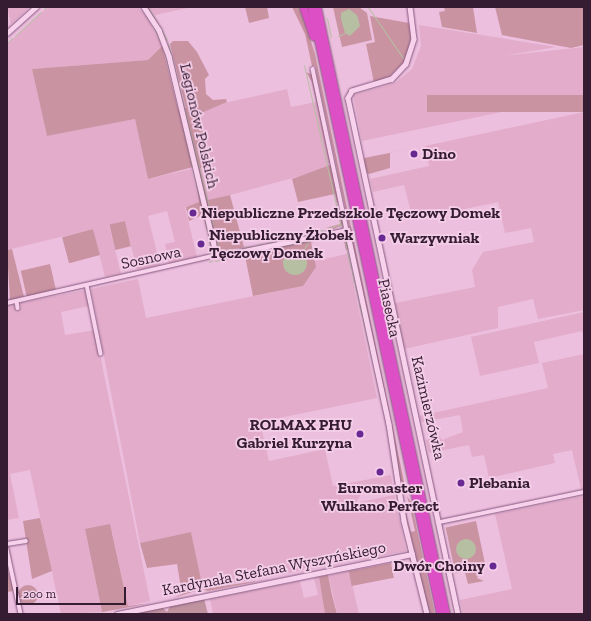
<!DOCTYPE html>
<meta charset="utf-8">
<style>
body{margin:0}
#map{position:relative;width:591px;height:621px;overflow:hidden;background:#edbfdf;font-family:"Zilla Slab",serif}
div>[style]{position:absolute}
.farmland>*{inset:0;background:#e2acca;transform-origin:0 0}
.green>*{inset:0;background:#ca93a2;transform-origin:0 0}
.round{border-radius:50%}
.cemetery>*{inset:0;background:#bf939f}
.water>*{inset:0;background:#b6bfa2}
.stream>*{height:1px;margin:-0.5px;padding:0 0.5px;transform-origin:0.5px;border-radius:0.5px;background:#b6bfa2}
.roads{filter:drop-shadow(0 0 1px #85587f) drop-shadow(0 0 1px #85587f)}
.minor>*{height:3.5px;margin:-1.75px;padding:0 1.75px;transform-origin:1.75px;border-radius:1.75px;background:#f8d2ec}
.tertiary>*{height:4.5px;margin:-2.25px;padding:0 2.25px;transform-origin:2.25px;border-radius:2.25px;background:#f8d2ec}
.motorway>*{height:7px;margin:-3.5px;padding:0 3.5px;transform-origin:3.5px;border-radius:3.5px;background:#dc4fc5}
.dots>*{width:11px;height:11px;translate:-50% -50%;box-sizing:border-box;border:2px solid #f4cee8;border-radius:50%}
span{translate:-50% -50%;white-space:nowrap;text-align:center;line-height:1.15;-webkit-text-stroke:3.5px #f4cee8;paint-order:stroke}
.street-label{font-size:16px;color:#351c32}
.poi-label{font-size:16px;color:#351c32;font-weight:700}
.left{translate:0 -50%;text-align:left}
.right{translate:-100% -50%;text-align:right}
.frame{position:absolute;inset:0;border:8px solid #351c32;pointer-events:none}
.scale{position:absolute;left:16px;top:587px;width:110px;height:18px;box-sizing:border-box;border:2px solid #351c32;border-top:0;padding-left:5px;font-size:12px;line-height:14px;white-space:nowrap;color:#351c32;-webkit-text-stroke:3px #f4cee8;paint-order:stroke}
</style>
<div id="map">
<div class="farmland">
<div style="clip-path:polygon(7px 7px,30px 7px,11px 24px)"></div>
<div style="clip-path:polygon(48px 7px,138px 7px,147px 18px,162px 46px,148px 60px,32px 69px,47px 136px,135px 119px,148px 179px,191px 169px,199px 202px,185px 207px,197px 257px,169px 263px,165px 244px,175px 242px,167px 211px,148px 216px,160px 265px,137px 270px,125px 221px,109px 225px,121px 274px,105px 277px,93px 229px,7px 250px,7px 44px)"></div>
<div style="clip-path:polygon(149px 7px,192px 7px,155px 15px)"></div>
<div style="clip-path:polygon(419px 25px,556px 47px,502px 56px,584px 47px,584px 95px,362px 141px,353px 95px,395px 83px,412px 69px,421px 46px)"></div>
<div style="clip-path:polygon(287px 89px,291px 107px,316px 102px,330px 168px,208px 201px,200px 167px,207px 166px,201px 113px,211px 106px)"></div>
<div style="clip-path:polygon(584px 112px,584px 310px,538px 319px,533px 299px,498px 307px,498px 328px,404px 349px,395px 303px,475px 287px,472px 270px,483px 252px,534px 242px,531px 228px,505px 233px,498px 202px,413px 220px,404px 185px,373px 192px,370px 179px,429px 166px,425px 146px)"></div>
<div style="clip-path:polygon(347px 254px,377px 398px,260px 422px,269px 461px,325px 449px,333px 486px,391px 475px,393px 489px,388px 493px,374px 491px,361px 494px,356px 503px,394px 495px,406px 551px,203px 589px,191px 532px,140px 543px,91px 289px,138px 279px,146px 318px,303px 286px,315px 261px)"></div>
<div style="clip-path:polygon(85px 290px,89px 306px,61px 312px,65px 335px,95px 330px,150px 601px,128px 606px,112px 532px,85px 530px,102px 612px,61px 614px,30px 470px,10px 474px,19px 518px,7px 520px,7px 306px,13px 305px,16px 309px,21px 308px,21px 303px)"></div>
<div style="clip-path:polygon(584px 312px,584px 338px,582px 331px,534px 342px,539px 363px,480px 376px,471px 337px)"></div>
<div style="clip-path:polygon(584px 354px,584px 488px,581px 489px,572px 450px,553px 454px,555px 463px,489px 478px,484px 455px,472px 457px,469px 445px,429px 453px,426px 440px,439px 436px,442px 440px,463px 432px,460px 415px,421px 422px,419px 416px,548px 388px,542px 363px)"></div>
<div style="clip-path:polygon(584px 496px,584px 614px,463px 614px,460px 600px,512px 589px,495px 514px)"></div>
<div style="left:349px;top:571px;width:44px;height:21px;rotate:77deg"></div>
<div style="clip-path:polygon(319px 577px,325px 614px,213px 614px,210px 599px,300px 581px,304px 598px,318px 595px,314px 578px)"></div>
</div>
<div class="green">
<div style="clip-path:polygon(245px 7px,267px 7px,269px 18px,249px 23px)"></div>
<div style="clip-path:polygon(292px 7px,300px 7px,315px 54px,406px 491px,401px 492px,390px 419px,315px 66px,312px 66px,305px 34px)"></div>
<div style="clip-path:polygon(333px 7px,359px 7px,367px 13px,372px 40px,342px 47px)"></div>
<div style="clip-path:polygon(444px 7px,473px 7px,477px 33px,442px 27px,439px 12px,445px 11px)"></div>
<div style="clip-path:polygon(495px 7px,584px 7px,584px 45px,571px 48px,502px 35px)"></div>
<div style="clip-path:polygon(370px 16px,409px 23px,412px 36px,405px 61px,390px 76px,374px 83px,366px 44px,375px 42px)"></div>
<div style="clip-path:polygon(173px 41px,188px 41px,197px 52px,209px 75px,205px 79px,206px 94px,213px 100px,226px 99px,227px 102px,201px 113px,207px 166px,200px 168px,208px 200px,230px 195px,244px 247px,254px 246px,219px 251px,209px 214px,211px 211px,208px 212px,193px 167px,148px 179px,135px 119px,47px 136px,32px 69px,148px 60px,162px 46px,178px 109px,186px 108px,170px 44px)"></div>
<div style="clip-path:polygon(306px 72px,313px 75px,332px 162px,329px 163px,312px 82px)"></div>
<div style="left:584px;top:95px;width:17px;height:157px;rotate:90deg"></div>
<div style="clip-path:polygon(425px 146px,390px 153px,390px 168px,369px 174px,365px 172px,364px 158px)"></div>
<div style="clip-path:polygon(333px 164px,336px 177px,332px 181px,336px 180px,341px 202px,337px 203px,335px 194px,298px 202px,292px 179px)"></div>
<div style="clip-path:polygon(194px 170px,205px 218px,201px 220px,200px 216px,189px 221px,186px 207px,199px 202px)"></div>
<div style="clip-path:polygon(338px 206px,342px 206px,344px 225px,327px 231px,326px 228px,340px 224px)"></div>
<div style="left:125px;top:221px;width:26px;height:16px;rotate:77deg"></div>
<div style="left:93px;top:229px;width:27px;height:32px;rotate:75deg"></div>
<div style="clip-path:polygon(344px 233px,350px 249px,346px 250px,343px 236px,311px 242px,316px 267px,303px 286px,253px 296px,245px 256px,241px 254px,257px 253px,257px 250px,269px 248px,271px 250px,272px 247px)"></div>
<div style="clip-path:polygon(12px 249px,24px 297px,10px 301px,7px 250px)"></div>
<div style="left:50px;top:264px;width:27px;height:30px;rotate:77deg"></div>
<div style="clip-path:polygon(401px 494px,411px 532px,415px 531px,407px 496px,411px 502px,435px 614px,429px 614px)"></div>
<div style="clip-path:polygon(40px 518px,52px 571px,32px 579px,23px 521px)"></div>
<div style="left:476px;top:521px;width:47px;height:31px;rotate:78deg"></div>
<div style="clip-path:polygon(110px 524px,128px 606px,151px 603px,92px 614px,102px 612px,85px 529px)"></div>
<div style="clip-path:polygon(191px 532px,203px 589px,270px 579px,208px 591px,202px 589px,173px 598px,182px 594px,177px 564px,147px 568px,140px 543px)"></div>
<div style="left:391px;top:563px;width:15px;height:43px;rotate:79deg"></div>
<div style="clip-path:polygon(7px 568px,14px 591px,7px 592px)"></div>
<div style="clip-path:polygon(481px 569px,477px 578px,484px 581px,468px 584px,465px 573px)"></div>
<div style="clip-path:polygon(328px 575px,332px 595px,337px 614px,325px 614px,319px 577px)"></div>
<div class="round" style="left:18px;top:585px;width:20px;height:20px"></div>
</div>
<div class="cemetery">
<div style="clip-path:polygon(204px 599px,208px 614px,133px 613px,162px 607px,167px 612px,170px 606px)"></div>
</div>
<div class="water">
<div style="clip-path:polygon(349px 9px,357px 15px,360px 26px,350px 36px,345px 33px,341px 19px,341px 13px)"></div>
<div class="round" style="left:283px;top:251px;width:24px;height:24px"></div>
<div class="round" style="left:456px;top:539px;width:20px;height:20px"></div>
</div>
<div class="stream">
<div style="left:141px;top:7px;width:10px;rotate:53deg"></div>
<div style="left:148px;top:7px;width:38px;rotate:60deg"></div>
<div style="left:297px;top:7px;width:3px;rotate:45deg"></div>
<div style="left:368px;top:7px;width:62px;rotate:55.5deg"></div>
<div style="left:44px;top:9px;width:3px;rotate:-45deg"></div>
<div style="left:327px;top:18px;width:19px;rotate:78deg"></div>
<div style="left:152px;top:23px;width:19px;rotate:65deg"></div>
<div style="left:15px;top:36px;width:35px;rotate:-43deg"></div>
<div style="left:338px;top:36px;width:8px;rotate:-23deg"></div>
<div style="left:7px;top:43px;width:7px;rotate:-45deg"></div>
<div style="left:168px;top:43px;width:66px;rotate:76deg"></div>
<div style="left:164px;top:50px;width:60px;rotate:75.5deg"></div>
<div style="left:304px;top:65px;width:166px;rotate:77.1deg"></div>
<div style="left:314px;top:81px;width:83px;rotate:78.1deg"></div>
<div style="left:185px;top:110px;width:104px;rotate:76.1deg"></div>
<div style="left:180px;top:112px;width:56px;rotate:77.7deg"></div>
<div style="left:332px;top:169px;width:9px;rotate:77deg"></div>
<div style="left:193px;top:170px;width:50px;rotate:76.2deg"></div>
<div style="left:335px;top:181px;width:22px;rotate:80deg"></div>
<div style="left:211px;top:214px;width:11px;rotate:80deg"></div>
<div style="left:205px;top:222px;width:11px;rotate:75deg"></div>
<div style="left:214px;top:227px;width:24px;rotate:78deg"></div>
<div style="left:219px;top:250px;width:21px;rotate:-3deg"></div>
<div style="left:326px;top:229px;width:18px;rotate:-19deg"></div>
<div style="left:343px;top:223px;width:17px;rotate:-100deg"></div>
<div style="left:310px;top:233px;width:13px;rotate:-13deg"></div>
<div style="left:343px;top:233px;width:17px;rotate:77deg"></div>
<div style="left:209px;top:236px;width:19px;rotate:87deg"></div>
<div style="left:297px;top:236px;width:10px;rotate:-11deg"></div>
<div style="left:289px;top:238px;width:5px;rotate:-11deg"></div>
<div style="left:279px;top:241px;width:6px;rotate:-18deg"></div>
<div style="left:267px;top:243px;width:8px;rotate:-14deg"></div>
<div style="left:257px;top:245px;width:6px;rotate:-9deg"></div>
<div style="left:242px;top:248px;width:12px;rotate:-9deg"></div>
<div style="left:272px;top:248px;width:38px;rotate:-11deg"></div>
<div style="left:257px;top:252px;width:12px;rotate:-14deg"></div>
<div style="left:302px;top:252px;width:13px;rotate:-58deg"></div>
<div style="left:309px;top:241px;width:33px;rotate:-12deg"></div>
<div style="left:341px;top:234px;width:18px;rotate:63deg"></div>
<div style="left:347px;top:252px;width:18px;rotate:77deg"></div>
<div style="left:349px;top:252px;width:17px;rotate:77deg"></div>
<div style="left:249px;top:253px;width:6px;rotate:-9deg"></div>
<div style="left:241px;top:255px;width:5px;rotate:-11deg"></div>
<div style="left:226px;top:258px;width:12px;rotate:-9deg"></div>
<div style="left:215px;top:261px;width:9px;rotate:-13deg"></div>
<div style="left:209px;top:262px;width:3px;rotate:-18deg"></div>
<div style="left:352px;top:272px;width:11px;rotate:80deg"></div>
<div style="left:354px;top:272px;width:10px;rotate:79deg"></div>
<div style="left:355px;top:285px;width:16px;rotate:76deg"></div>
<div style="left:356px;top:285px;width:16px;rotate:76deg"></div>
<div style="left:359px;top:304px;width:12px;rotate:76deg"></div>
<div style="left:360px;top:304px;width:12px;rotate:76deg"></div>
<div style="left:363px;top:318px;width:13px;rotate:77deg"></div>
<div style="left:363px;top:319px;width:13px;rotate:77deg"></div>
<div style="left:366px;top:334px;width:16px;rotate:76deg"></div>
<div style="left:371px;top:352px;width:16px;rotate:79deg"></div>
<div style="left:375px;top:373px;width:14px;rotate:78deg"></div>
<div style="left:379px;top:389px;width:5px;rotate:79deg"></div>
</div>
<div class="roads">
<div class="minor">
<div style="left:313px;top:69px;width:165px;rotate:78.1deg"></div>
<div style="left:87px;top:285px;width:70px;rotate:78.5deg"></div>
<div style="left:17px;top:301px;width:7px;rotate:82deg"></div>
<div style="left:7px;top:303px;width:215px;rotate:-12.9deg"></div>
<div style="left:440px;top:522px;width:147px;rotate:-11.8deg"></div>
<div style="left:7px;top:544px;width:19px;rotate:-9deg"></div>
<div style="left:7px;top:549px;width:66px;rotate:77.8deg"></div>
</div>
<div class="tertiary">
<div style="left:144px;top:7px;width:27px;rotate:57deg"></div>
<div style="left:159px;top:30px;width:28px;rotate:69deg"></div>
<div style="left:169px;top:56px;width:204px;rotate:76.6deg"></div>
<div style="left:216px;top:254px;width:8px;rotate:7deg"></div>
<div style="left:224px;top:255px;width:126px;rotate:-11.5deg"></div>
<div style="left:347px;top:230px;width:198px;rotate:77.8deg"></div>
<div style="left:389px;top:424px;width:98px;rotate:81.2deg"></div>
<div style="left:404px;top:521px;width:96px;rotate:76.1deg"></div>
<div style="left:410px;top:7px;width:32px;rotate:83deg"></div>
<div style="left:414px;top:39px;width:26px;rotate:108deg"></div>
<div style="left:406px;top:64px;width:21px;rotate:133deg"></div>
<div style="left:392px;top:79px;width:42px;rotate:163.3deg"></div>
<div style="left:352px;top:91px;width:8px;rotate:120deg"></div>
<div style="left:348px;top:98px;width:528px;rotate:77.97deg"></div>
<div style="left:7px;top:33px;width:39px;rotate:-42deg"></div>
<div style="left:117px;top:614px;width:301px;rotate:-11.5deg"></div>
</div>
<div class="motorway">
<div style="left:303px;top:7px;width:31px;rotate:71deg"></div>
<div style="left:311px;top:7px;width:621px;rotate:78deg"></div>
<div style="left:317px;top:7px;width:621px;rotate:78deg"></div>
</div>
</div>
<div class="dots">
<div style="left:414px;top:154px;background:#682993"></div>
<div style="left:193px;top:213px;background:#682993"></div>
<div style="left:382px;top:238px;background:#682993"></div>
<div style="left:201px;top:244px;background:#682993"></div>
<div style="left:360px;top:434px;background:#682993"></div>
<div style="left:380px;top:472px;background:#682993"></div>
<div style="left:461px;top:483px;background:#682993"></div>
<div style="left:493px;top:566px;background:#682993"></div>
</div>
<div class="street-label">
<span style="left:199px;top:126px;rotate:77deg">Legionów Polskich</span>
<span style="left:151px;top:258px;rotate:-12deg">Sosnowa</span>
<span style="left:389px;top:308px;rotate:78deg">Piasecka</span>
<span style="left:428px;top:408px;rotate:77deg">Kazimierzówka</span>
<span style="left:274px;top:569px;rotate:-11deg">Kardynała Stefana Wyszyńskiego</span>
</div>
<div class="poi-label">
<span class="left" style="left:422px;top:154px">Dino</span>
<span class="left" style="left:201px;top:213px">Niepubliczne Przedszkole Tęczowy Domek</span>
<span class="left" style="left:209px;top:244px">Niepubliczny Żłobek<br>Tęczowy Domek</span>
<span class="left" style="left:390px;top:238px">Warzywniak</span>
<span class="right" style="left:352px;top:434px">ROLMAX PHU<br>Gabriel Kurzyna</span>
<span class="left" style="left:469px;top:483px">Plebania</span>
<span style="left:380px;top:497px">Euromaster<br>Wulkano Perfect</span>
<span class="right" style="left:485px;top:566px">Dwór Choiny</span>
</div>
<div class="frame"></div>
<div class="scale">200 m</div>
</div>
